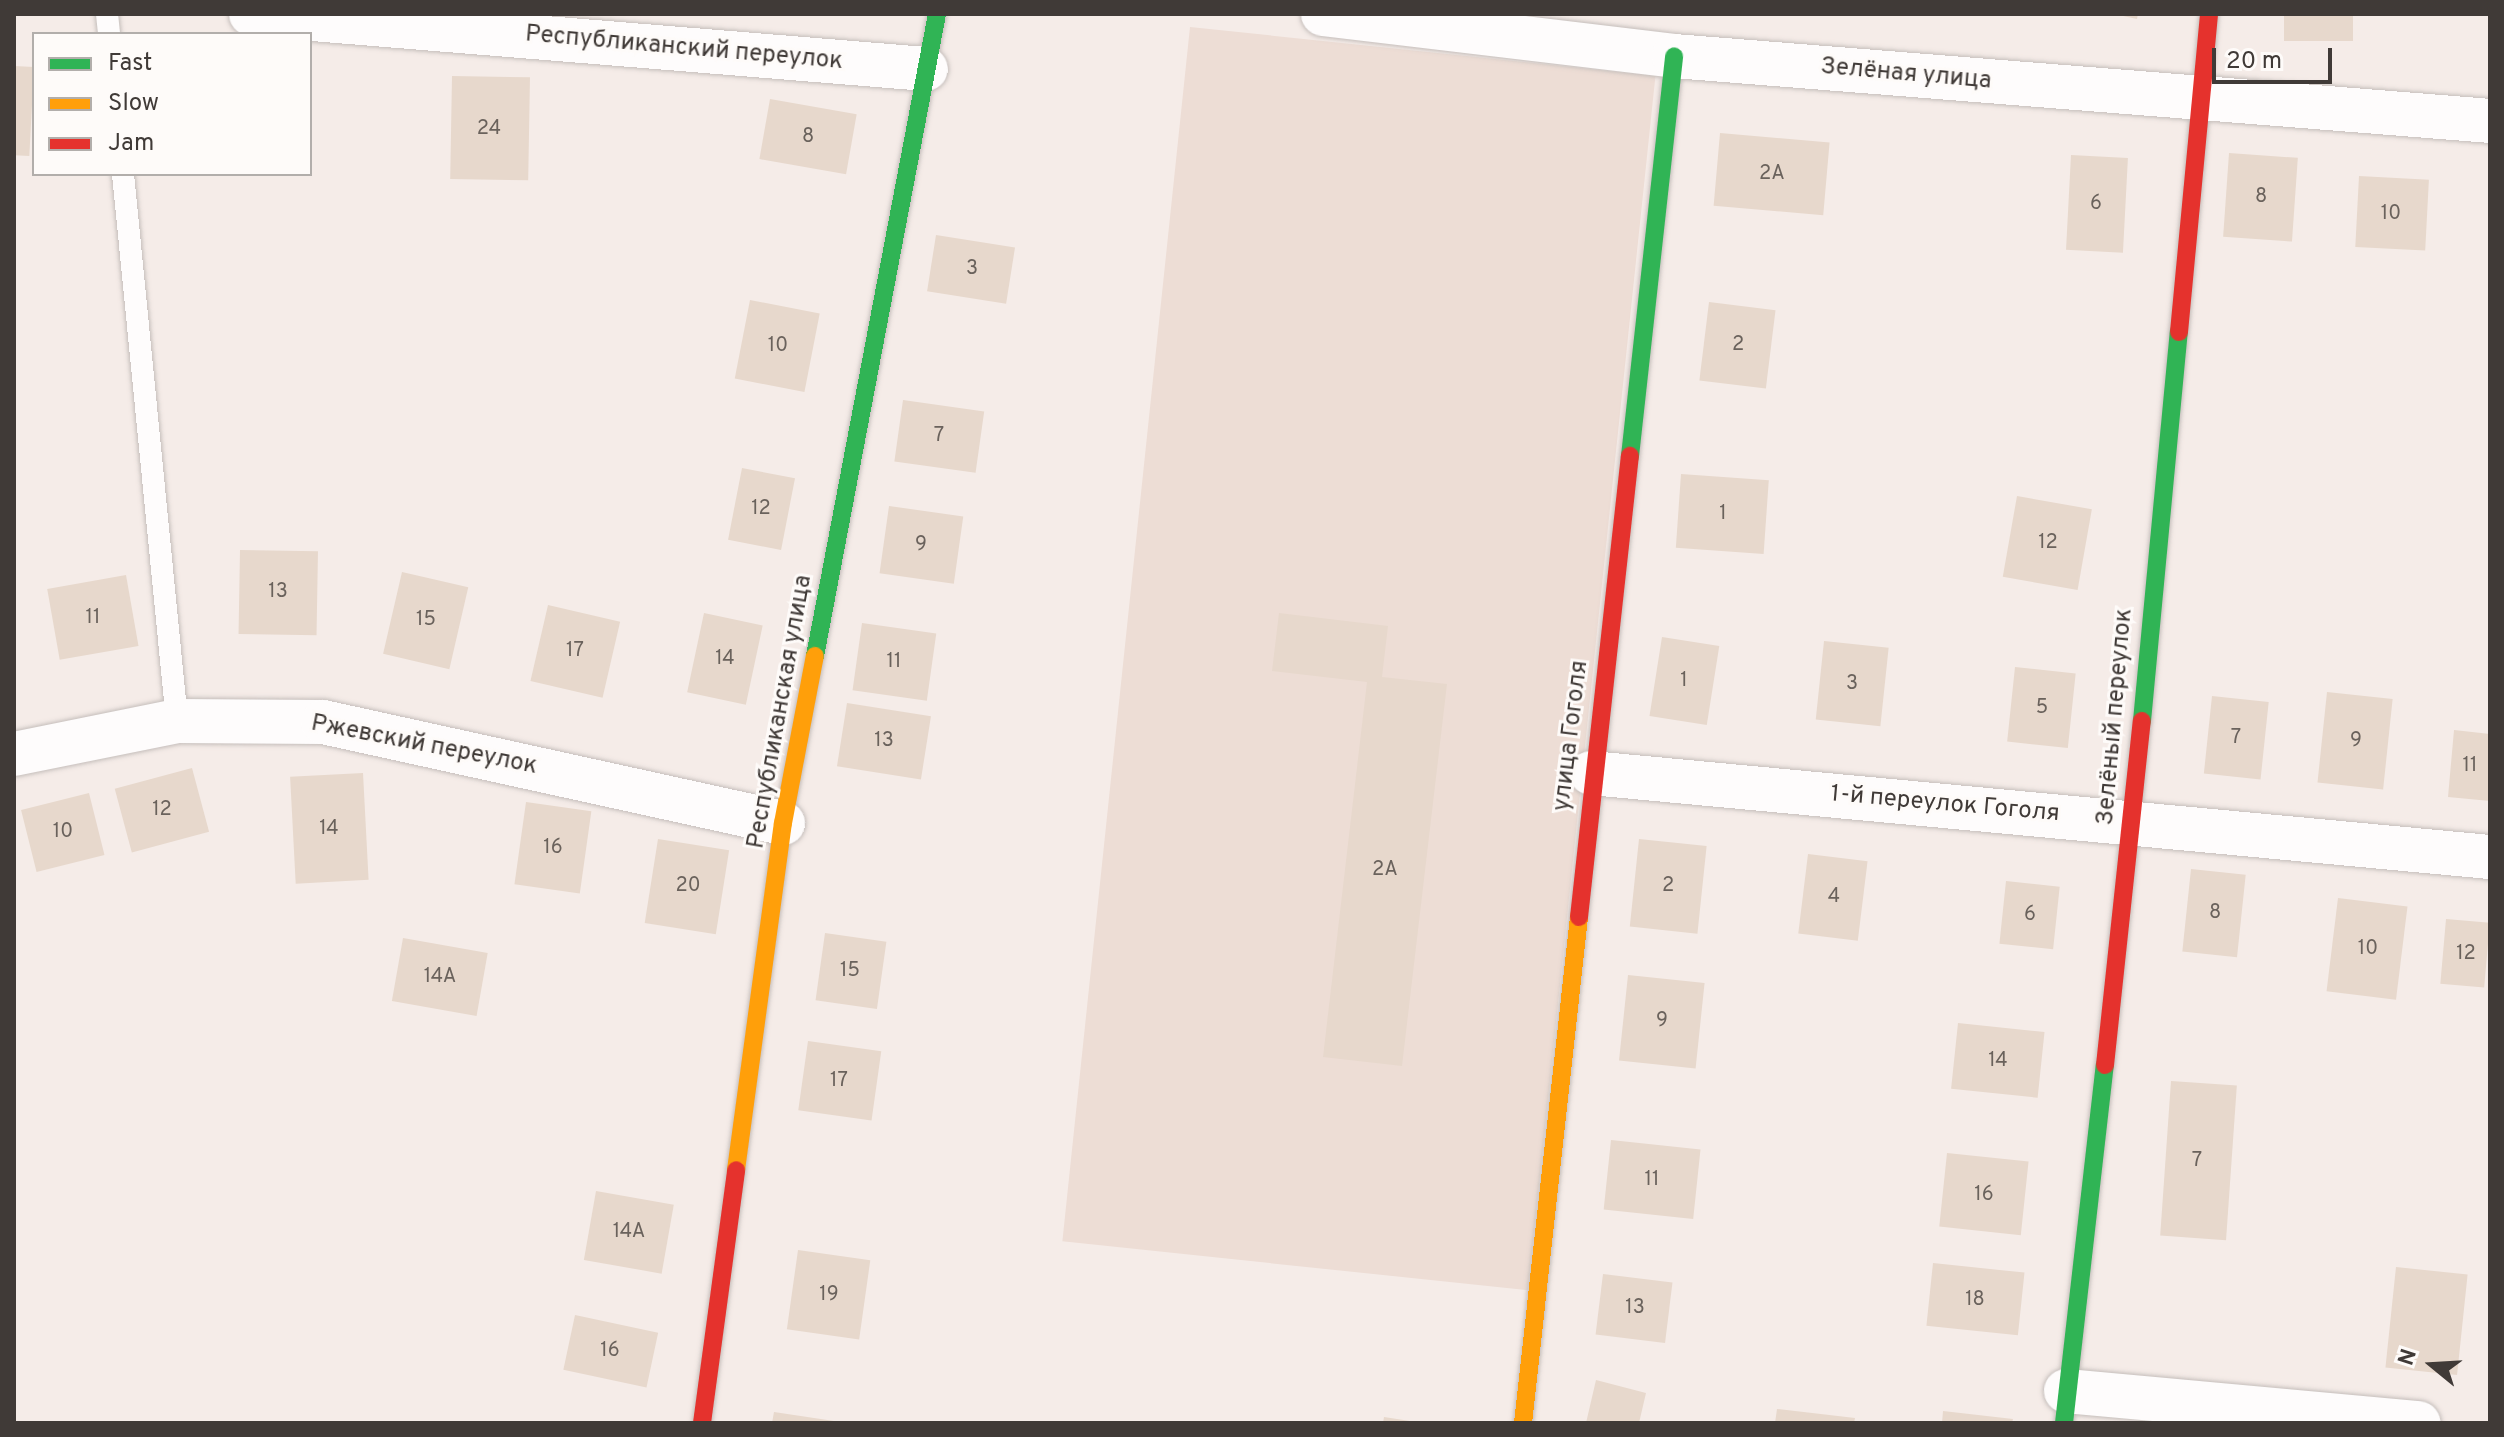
<!DOCTYPE html>
<meta charset="utf-8">
<style>
body{margin:0}
#map{position:relative;width:2504px;height:1437px;overflow:hidden;background:#f5ece8;font-family:Overpass,sans-serif}
div>[style]{position:absolute}
.built>*{inset:0;background:#edddd5;transform-origin:0 0}
.building>*{inset:0;background:#e7d8cc;transform-origin:0 0}
.roads{filter:drop-shadow(0 0 2px #c5bebb) drop-shadow(0 0 2px #c5bebb)}
.lane>*{height:22px;margin:-11px;padding:0 11px;transform-origin:11px;border-radius:11px;background:#fefcfc}
.street>*{height:44px;margin:-22px;padding:0 22px;transform-origin:22px;border-radius:22px;background:#fefcfc}
.fast>*{height:18px;margin:-9px;padding:0 9px;transform-origin:9px;border-radius:9px;background:#30b455}
.slow>*{height:18px;margin:-9px;padding:0 9px;transform-origin:9px;border-radius:9px;background:#ff9f0a}
.jam>*{height:18px;margin:-9px;padding:0 9px;transform-origin:9px;border-radius:9px;background:#e5322d}
span{translate:-50% -50%;white-space:nowrap;text-align:center;line-height:1.15;-webkit-text-stroke:6px #fefbf9;paint-order:stroke}
.number-label{font-size:20px;color:#6a625c}
.number-label span{-webkit-text-stroke-width:0}
.street-label{font-size:24px;color:#403a37}
.frame{position:absolute;inset:0;border:16px solid #403a37;pointer-events:none}
.legend{position:absolute;left:32px;top:32px;width:280px;height:144px;box-sizing:border-box;background:#fefbf9;border:2px solid #b2aeab;margin:0;padding:10px 14px;list-style:none;font-size:24px;color:#403a37}
.legend li{display:flex;align-items:center;gap:16px;height:40px}
.legend b{width:40px;border:2px solid #b2aeab}
.north{position:absolute;left:2392px;top:1325px;width:80px;height:80px;-webkit-text-stroke:6px #fefbf9;paint-order:stroke;rotate:288deg;font-size:22px;font-weight:700;line-height:32px;text-align:center;color:#403a37}
.north::after{content:'';display:block;margin:auto;width:28px;height:36px;background:#403a37;clip-path:polygon(50% 0,100% 100%,50% 72%,0 100%)}
.scale{position:absolute;left:2212px;top:48px;width:120px;height:36px;box-sizing:border-box;border:4px solid #403a37;border-top:0;padding-left:10px;font-size:24px;line-height:28px;white-space:nowrap;color:#403a37;-webkit-text-stroke:6px #fefbf9;paint-order:stroke}
</style>
<div id="map">
<div class="built">
<div style="left:1190px;top:27px;width:468px;height:1221px;rotate:6deg"></div>
</div>
<div class="building">
<div style="clip-path:polygon(2114px 14px,2138px 14px,2137px 19px)"></div>
<div style="left:2284px;top:14px;width:69px;height:27px"></div>
<div style="left:14px;top:66px;width:20px;height:89px;rotate:3deg"></div>
<div style="left:452px;top:76px;width:78px;height:103px;rotate:1deg"></div>
<div style="left:770px;top:99px;width:88px;height:61px;rotate:10deg"></div>
<div style="left:1720px;top:133px;width:110px;height:73px;rotate:5deg"></div>
<div style="left:2229px;top:153px;width:69px;height:84px;rotate:4deg"></div>
<div style="left:2071px;top:155px;width:57px;height:95px;rotate:3deg"></div>
<div style="left:2359px;top:176px;width:70px;height:71px;rotate:3deg"></div>
<div style="left:936px;top:235px;width:80px;height:57px;rotate:9deg"></div>
<div style="left:750px;top:300px;width:71px;height:80px;rotate:11deg"></div>
<div style="left:1709px;top:302px;width:67px;height:79px;rotate:7deg"></div>
<div style="left:903px;top:400px;width:82px;height:62px;rotate:8deg"></div>
<div style="left:742px;top:468px;width:54px;height:73px;rotate:11deg"></div>
<div style="left:1681px;top:474px;width:88px;height:74px;rotate:4deg"></div>
<div style="left:2017px;top:496px;width:76px;height:82px;rotate:10deg"></div>
<div style="left:889px;top:506px;width:75px;height:68px;rotate:8deg"></div>
<div style="left:240px;top:550px;width:78px;height:84px;rotate:1deg"></div>
<div style="left:402px;top:572px;width:68px;height:84px;rotate:13deg"></div>
<div style="left:126px;top:575px;width:72px;height:80px;rotate:80deg"></div>
<div style="left:548px;top:605px;width:74px;height:78px;rotate:13deg"></div>
<div style="left:704px;top:613px;width:60px;height:81px;rotate:12deg"></div>
<div style="clip-path:polygon(1279px 613px,1388px 626px,1382px 677px,1447px 684px,1402px 1066px,1323px 1057px,1367px 682px,1272px 671px)"></div>
<div style="left:862px;top:623px;width:75px;height:68px;rotate:8deg"></div>
<div style="left:1662px;top:637px;width:58px;height:80px;rotate:9deg"></div>
<div style="left:1824px;top:641px;width:65px;height:79px;rotate:6deg"></div>
<div style="left:2015px;top:667px;width:61px;height:75px;rotate:6deg"></div>
<div style="left:2327px;top:692px;width:66px;height:91px;rotate:6deg"></div>
<div style="left:2212px;top:696px;width:57px;height:78px;rotate:6deg"></div>
<div style="left:847px;top:703px;width:85px;height:64px;rotate:9deg"></div>
<div style="clip-path:polygon(2454px 730px,2490px 734px,2490px 801px,2448px 797px)"></div>
<div style="left:192px;top:768px;width:66px;height:80px;rotate:75deg"></div>
<div style="left:363px;top:773px;width:107px;height:73px;rotate:87deg"></div>
<div style="left:89px;top:793px;width:64px;height:70px;rotate:76deg"></div>
<div style="left:526px;top:802px;width:66px;height:83px;rotate:8deg"></div>
<div style="left:658px;top:839px;width:72px;height:85px;rotate:9deg"></div>
<div style="left:1639px;top:839px;width:68px;height:88px;rotate:6deg"></div>
<div style="left:1808px;top:854px;width:60px;height:80px;rotate:7deg"></div>
<div style="left:2191px;top:869px;width:55px;height:83px;rotate:6deg"></div>
<div style="left:2006px;top:881px;width:54px;height:63px;rotate:6deg"></div>
<div style="left:2338px;top:898px;width:70px;height:94px;rotate:7deg"></div>
<div style="left:2446px;top:919px;width:44px;height:65px;rotate:5deg"></div>
<div style="left:825px;top:933px;width:62px;height:68px;rotate:8deg"></div>
<div style="left:403px;top:938px;width:86px;height:64px;rotate:10deg"></div>
<div style="left:1628px;top:975px;width:77px;height:86px;rotate:6deg"></div>
<div style="left:1958px;top:1023px;width:87px;height:66px;rotate:6deg"></div>
<div style="left:808px;top:1041px;width:74px;height:70px;rotate:8deg"></div>
<div style="left:2171px;top:1081px;width:66px;height:155px;rotate:4deg"></div>
<div style="left:1611px;top:1140px;width:90px;height:70px;rotate:6deg"></div>
<div style="left:1947px;top:1153px;width:82px;height:74px;rotate:6deg"></div>
<div style="left:596px;top:1191px;width:79px;height:70px;rotate:10deg"></div>
<div style="left:798px;top:1250px;width:73px;height:80px;rotate:8deg"></div>
<div style="left:1933px;top:1263px;width:92px;height:63px;rotate:6deg"></div>
<div style="left:2396px;top:1267px;width:72px;height:101px;rotate:6deg"></div>
<div style="left:1603px;top:1274px;width:70px;height:61px;rotate:7deg"></div>
<div style="left:575px;top:1315px;width:85px;height:56px;rotate:12deg"></div>
<div style="clip-path:polygon(1596px 1380px,1646px 1393px,1639px 1423px,1586px 1423px)"></div>
<div style="clip-path:polygon(1777px 1409px,1855px 1418px,1854px 1423px,1775px 1423px)"></div>
<div style="clip-path:polygon(1943px 1411px,2013px 1419px,2012px 1423px,1942px 1423px)"></div>
<div style="clip-path:polygon(774px 1412px,834px 1421px,834px 1423px,772px 1423px)"></div>
<div style="clip-path:polygon(1384px 1417px,1410px 1421px,1410px 1423px,1383px 1423px)"></div>
</div>
<div class="roads">
<div class="lane">
<div style="left:107px;top:14px;width:20px;rotate:84deg"></div>
<div style="left:123px;top:174px;width:550px;rotate:84.36deg"></div>
</div>
<div class="street">
<div style="left:251px;top:14px;width:677px;rotate:4.66deg"></div>
<div style="left:1323px;top:14px;width:354px;rotate:6.8deg"></div>
<div style="left:1674px;top:56px;width:819px;rotate:4.55deg"></div>
<div style="left:14px;top:754px;width:166px;rotate:-11.4deg"></div>
<div style="left:177px;top:721px;width:146px;rotate:0.4deg"></div>
<div style="left:323px;top:722px;width:471px;rotate:12.4deg"></div>
<div style="left:1591px;top:773px;width:903px;rotate:5.34deg"></div>
<div style="left:2066px;top:1391px;width:354px;rotate:5.2deg"></div>
</div>
<div class="fast">
<div style="left:1630px;top:456px;width:402px;rotate:-83.7deg"></div>
<div style="left:815px;top:656px;width:653px;rotate:-79.24deg"></div>
<div style="left:2142px;top:721px;width:391px;rotate:-84.6deg"></div>
<div style="left:2064px;top:1423px;width:360px;rotate:-83.5deg"></div>
</div>
<div class="slow">
<div style="left:736px;top:1170px;width:350px;rotate:-82.3deg"></div>
<div style="left:783px;top:823px;width:170px;rotate:-79.2deg"></div>
<div style="left:1523px;top:1423px;width:509px;rotate:-83.68deg"></div>
</div>
<div class="jam">
<div style="left:2179px;top:332px;width:319px;rotate:-84.6deg"></div>
<div style="left:1579px;top:917px;width:464px;rotate:-83.7deg"></div>
<div style="left:2105px;top:1065px;width:346px;rotate:-83.9deg"></div>
<div style="left:702px;top:1423px;width:255px;rotate:-82.3deg"></div>
</div>
</div>
<div class="number-label">
<span style="left:489px;top:129px">24</span>
<span style="left:808px;top:137px">8</span>
<span style="left:1772px;top:174px">2А</span>
<span style="left:2261px;top:197px">8</span>
<span style="left:2096px;top:204px">6</span>
<span style="left:2391px;top:214px">10</span>
<span style="left:972px;top:269px">3</span>
<span style="left:1738px;top:345px">2</span>
<span style="left:778px;top:346px">10</span>
<span style="left:939px;top:436px">7</span>
<span style="left:761px;top:509px">12</span>
<span style="left:1723px;top:514px">1</span>
<span style="left:2048px;top:543px">12</span>
<span style="left:921px;top:545px">9</span>
<span style="left:278px;top:592px">13</span>
<span style="left:93px;top:618px">11</span>
<span style="left:426px;top:620px">15</span>
<span style="left:575px;top:651px">17</span>
<span style="left:725px;top:659px">14</span>
<span style="left:894px;top:662px">11</span>
<span style="left:1684px;top:681px">1</span>
<span style="left:1852px;top:684px">3</span>
<span style="left:2042px;top:708px">5</span>
<span style="left:2236px;top:738px">7</span>
<span style="left:884px;top:741px">13</span>
<span style="left:2356px;top:741px">9</span>
<span style="left:2470px;top:766px">11</span>
<span style="left:162px;top:810px">12</span>
<span style="left:329px;top:829px">14</span>
<span style="left:63px;top:832px">10</span>
<span style="left:553px;top:848px">16</span>
<span style="left:1385px;top:870px">2А</span>
<span style="left:688px;top:886px">20</span>
<span style="left:1668px;top:886px">2</span>
<span style="left:1834px;top:897px">4</span>
<span style="left:2215px;top:913px">8</span>
<span style="left:2030px;top:915px">6</span>
<span style="left:2368px;top:949px">10</span>
<span style="left:2466px;top:954px">12</span>
<span style="left:850px;top:971px">15</span>
<span style="left:440px;top:977px">14А</span>
<span style="left:1662px;top:1021px">9</span>
<span style="left:1998px;top:1061px">14</span>
<span style="left:839px;top:1081px">17</span>
<span style="left:2197px;top:1161px">7</span>
<span style="left:1652px;top:1180px">11</span>
<span style="left:1984px;top:1195px">16</span>
<span style="left:629px;top:1232px">14А</span>
<span style="left:829px;top:1295px">19</span>
<span style="left:1975px;top:1300px">18</span>
<span style="left:1635px;top:1308px">13</span>
<span style="left:610px;top:1351px">16</span>
</div>
<div class="street-label">
<span style="left:684px;top:49px;rotate:5deg">Республиканский переулок</span>
<span style="left:1906px;top:75px;rotate:5deg">Зелёная улица</span>
<span style="left:781px;top:712px;rotate:-80deg">Республиканская улица</span>
<span style="left:2116px;top:717px;rotate:-85deg">Зелёный переулок</span>
<span style="left:1572px;top:736px;rotate:-83deg">улица Гоголя</span>
<span style="left:424px;top:746px;rotate:11deg">Ржевский переулок</span>
<span style="left:1945px;top:805px;rotate:5deg">1-й переулок Гоголя</span>
</div>
<div class="frame"></div>
<ul class="legend">
<li><b style="height:10px;background:#30b455"></b>Fast</li>
<li><b style="height:10px;background:#ff9f0a"></b>Slow</li>
<li><b style="height:10px;background:#e5322d"></b>Jam</li>
</ul>
<div class="north">N</div>
<div class="scale">20 m</div>
</div>
